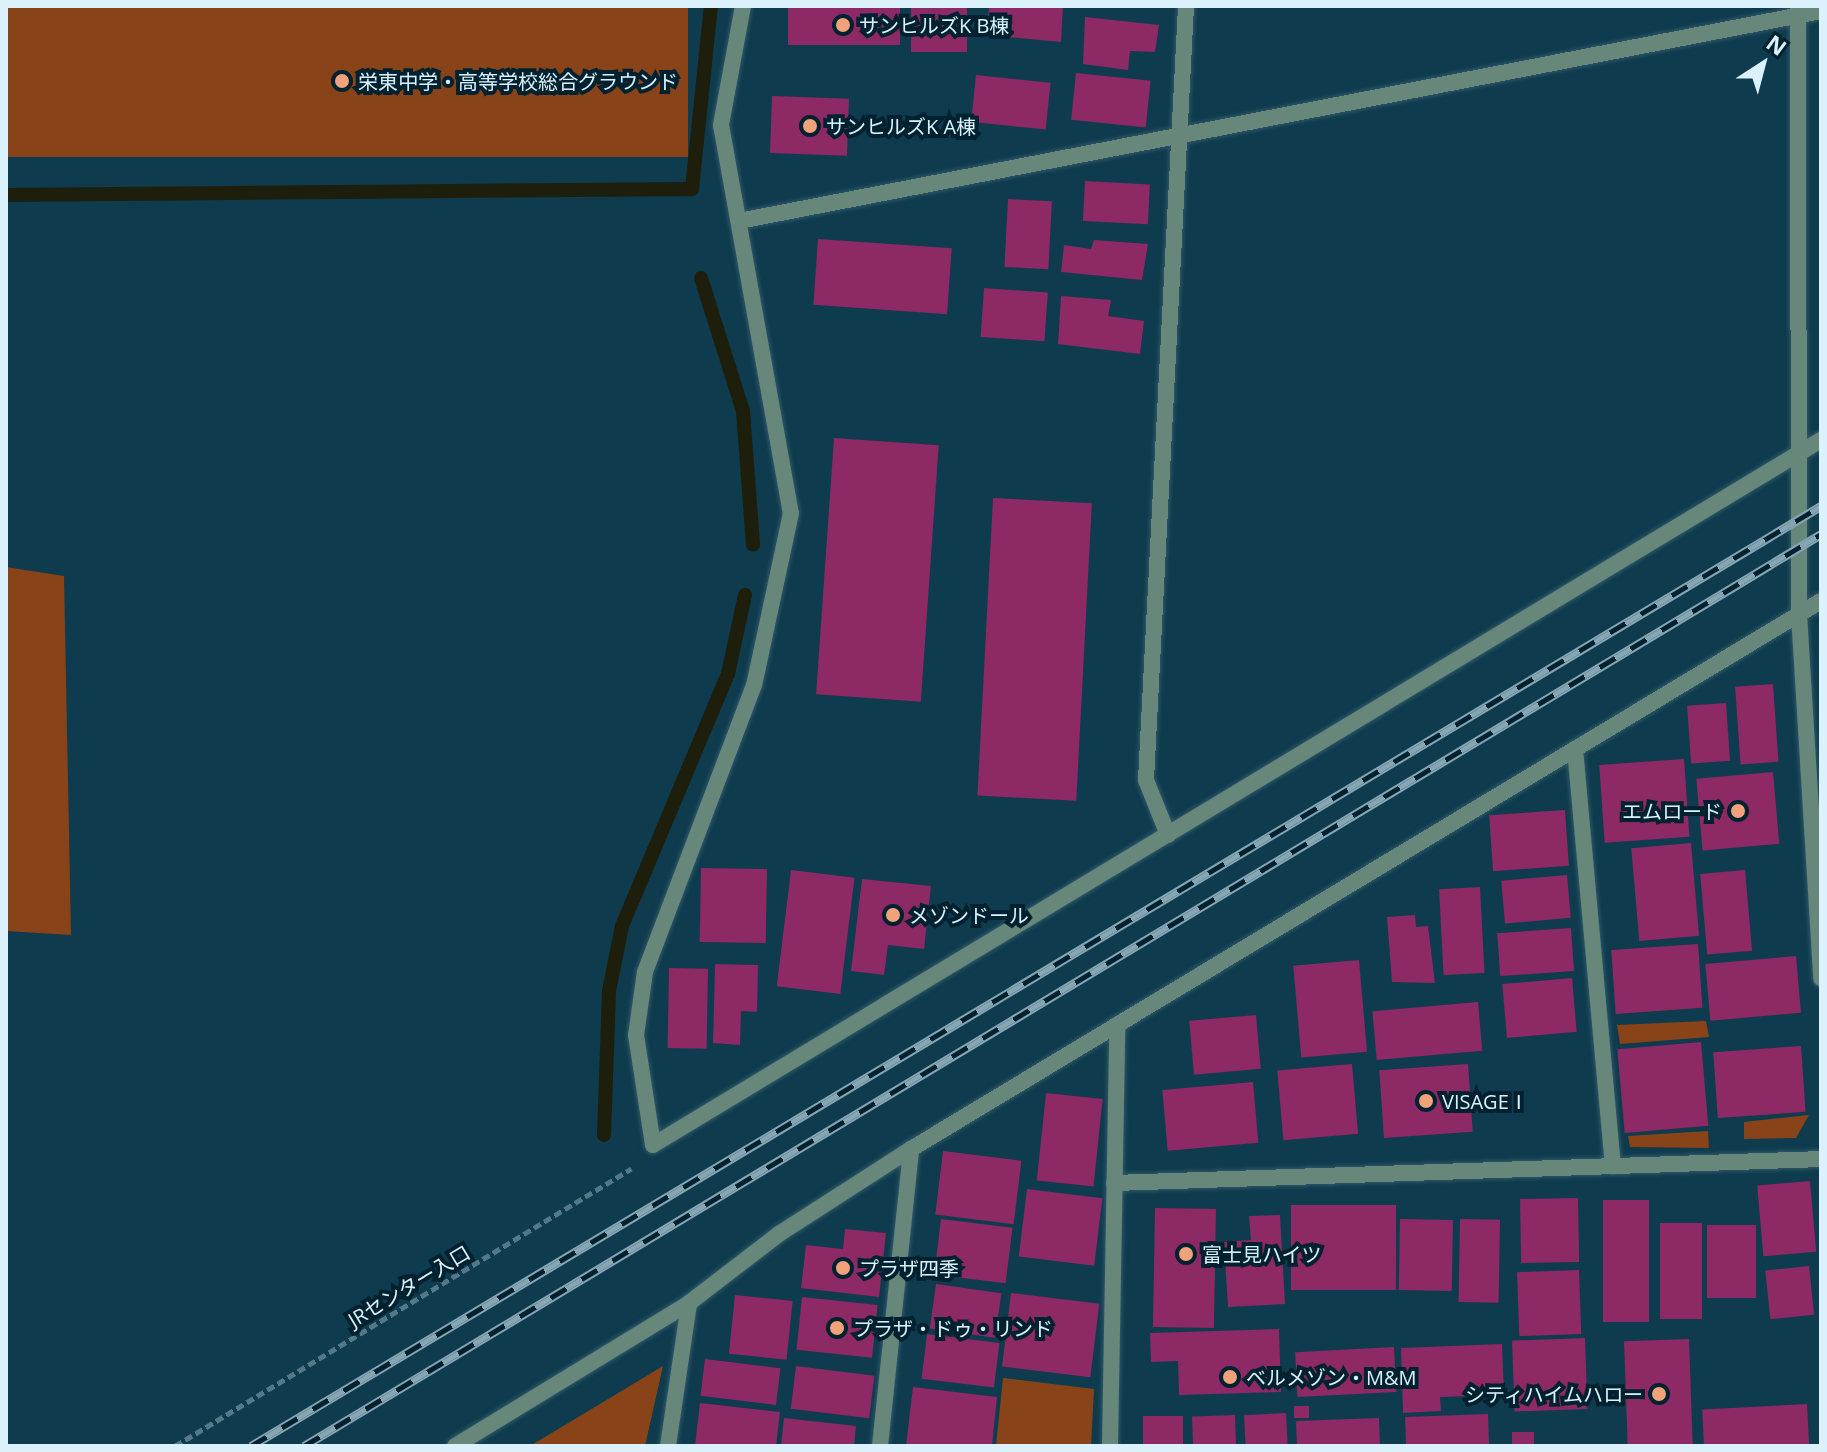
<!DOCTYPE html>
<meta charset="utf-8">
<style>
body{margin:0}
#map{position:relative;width:1827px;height:1452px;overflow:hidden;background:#0e3b4d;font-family:"Open Sans","Noto Sans JP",sans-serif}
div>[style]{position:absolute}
.green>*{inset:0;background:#894318;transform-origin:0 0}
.stream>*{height:14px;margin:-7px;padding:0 7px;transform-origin:7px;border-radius:7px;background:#1e1e0d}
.building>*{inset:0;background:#8d2964;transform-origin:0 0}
.path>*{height:5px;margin-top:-2.5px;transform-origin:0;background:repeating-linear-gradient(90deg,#537988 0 8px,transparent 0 12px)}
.roads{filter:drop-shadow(0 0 2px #2f5869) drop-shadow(0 0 2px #2f5869)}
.service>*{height:16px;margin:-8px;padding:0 8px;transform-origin:8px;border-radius:8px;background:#66877a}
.minor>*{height:16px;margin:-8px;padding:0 8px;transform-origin:8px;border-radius:8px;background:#66877a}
.tertiary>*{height:16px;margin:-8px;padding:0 8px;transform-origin:8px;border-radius:8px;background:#66877a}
.rail>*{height:9px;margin-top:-4.5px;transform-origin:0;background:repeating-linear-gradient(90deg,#00212f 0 18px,#86a6b4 0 36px);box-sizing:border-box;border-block:2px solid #86a6b4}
.dots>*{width:22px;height:22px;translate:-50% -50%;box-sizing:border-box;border:4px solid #00212f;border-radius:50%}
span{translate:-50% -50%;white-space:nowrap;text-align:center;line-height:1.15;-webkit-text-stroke:8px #00212f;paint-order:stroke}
.poi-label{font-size:20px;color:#dbf2fd}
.left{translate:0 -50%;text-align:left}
.right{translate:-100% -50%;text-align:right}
.street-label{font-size:20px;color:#dbf2fd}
.frame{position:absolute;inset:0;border:8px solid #dbf2fd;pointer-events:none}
.north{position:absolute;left:1723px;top:24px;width:80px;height:80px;-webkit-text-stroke:6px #00212f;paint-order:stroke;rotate:36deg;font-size:22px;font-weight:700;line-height:32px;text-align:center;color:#dbf2fd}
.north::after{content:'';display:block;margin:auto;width:28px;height:36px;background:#dbf2fd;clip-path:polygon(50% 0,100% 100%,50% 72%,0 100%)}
</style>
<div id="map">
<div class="green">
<div style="left:6px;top:6px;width:682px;height:151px"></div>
<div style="clip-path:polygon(6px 567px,64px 576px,71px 935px,6px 931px)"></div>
<div style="clip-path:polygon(1706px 1021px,1709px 1037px,1620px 1044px,1617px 1025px)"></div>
<div style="clip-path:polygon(1809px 1115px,1796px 1138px,1744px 1139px,1744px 1122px)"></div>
<div style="clip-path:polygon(1708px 1131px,1709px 1148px,1630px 1147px,1628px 1136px)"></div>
<div style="clip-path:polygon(663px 1366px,645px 1446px,530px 1446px)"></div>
<div style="clip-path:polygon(1003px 1378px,1094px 1389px,1091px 1446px,996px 1446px)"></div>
</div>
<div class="stream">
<div style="left:6px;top:195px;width:686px;rotate:-0.5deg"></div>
<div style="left:692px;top:189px;width:184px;rotate:-84.1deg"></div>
<div style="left:701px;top:278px;width:139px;rotate:72.5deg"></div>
<div style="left:743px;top:411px;width:134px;rotate:85.7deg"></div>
<div style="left:604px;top:1135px;width:144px;rotate:-88deg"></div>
<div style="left:609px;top:991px;width:66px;rotate:-78.7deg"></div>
<div style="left:622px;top:926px;width:273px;rotate:-67.2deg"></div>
<div style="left:728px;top:674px;width:81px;rotate:-77.9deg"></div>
</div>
<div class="building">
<div style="left:788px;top:6px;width:112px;height:39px"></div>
<div style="left:911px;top:6px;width:56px;height:46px"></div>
<div style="clip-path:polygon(989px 6px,1063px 6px,1061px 42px,987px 35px)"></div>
<div style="clip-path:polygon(1085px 17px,1159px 25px,1155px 52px,1130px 51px,1128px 70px,1083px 64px)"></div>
<div style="left:1076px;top:73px;width:75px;height:47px;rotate:6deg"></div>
<div style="left:976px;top:75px;width:75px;height:47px;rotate:6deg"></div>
<div style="left:772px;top:96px;width:77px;height:57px;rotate:2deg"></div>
<div style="left:1085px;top:181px;width:65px;height:40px;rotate:3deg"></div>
<div style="left:1008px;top:199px;width:44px;height:68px;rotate:3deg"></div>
<div style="left:818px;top:239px;width:134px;height:66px;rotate:4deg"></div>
<div style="clip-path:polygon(1094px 240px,1148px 244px,1142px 280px,1061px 272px,1064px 245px,1091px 249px)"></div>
<div style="left:984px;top:288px;width:64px;height:49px;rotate:4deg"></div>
<div style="clip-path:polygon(1061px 296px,1111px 300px,1108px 316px,1144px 321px,1140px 354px,1058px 344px)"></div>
<div style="left:834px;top:438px;width:105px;height:257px;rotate:4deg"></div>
<div style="left:993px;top:498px;width:99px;height:298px;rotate:3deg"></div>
<div style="left:1773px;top:684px;width:78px;height:38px;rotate:86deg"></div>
<div style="left:1726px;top:703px;width:58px;height:39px;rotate:86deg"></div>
<div style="left:1684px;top:759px;width:78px;height:85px;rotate:86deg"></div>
<div style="left:1773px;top:772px;width:72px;height:77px;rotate:85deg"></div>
<div style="left:1565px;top:810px;width:56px;height:76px;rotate:86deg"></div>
<div style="left:1691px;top:843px;width:93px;height:60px;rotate:85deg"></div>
<div style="left:701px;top:868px;width:66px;height:74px;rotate:1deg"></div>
<div style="left:791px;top:870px;width:64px;height:117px;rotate:7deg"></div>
<div style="left:1745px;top:870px;width:81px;height:45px;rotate:85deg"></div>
<div style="left:1567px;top:875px;width:43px;height:66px;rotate:85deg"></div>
<div style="clip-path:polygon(862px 879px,931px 886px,924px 949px,888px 945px,884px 975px,851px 971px)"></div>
<div style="left:1480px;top:887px;width:86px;height:41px;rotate:87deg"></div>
<div style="clip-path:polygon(1415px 915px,1416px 927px,1428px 926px,1435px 983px,1392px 982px,1387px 917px)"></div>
<div style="left:1571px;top:928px;width:43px;height:74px;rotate:86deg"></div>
<div style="left:1698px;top:944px;width:64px;height:87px;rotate:86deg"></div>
<div style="left:1796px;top:956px;width:57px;height:91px;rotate:85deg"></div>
<div style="left:1359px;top:960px;width:92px;height:66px;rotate:85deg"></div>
<div style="clip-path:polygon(715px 964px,758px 965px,757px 1012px,741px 1011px,740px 1045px,713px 1043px)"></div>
<div style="left:669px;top:968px;width:39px;height:80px;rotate:1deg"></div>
<div style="left:1572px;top:978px;width:54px;height:70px;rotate:85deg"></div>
<div style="left:1478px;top:1002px;width:49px;height:106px;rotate:85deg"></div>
<div style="left:1256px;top:1015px;width:54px;height:67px;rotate:85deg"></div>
<div style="left:1701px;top:1042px;width:84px;height:84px;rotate:85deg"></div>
<div style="left:1801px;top:1046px;width:66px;height:88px;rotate:86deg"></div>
<div style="left:1352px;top:1064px;width:70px;height:75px;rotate:85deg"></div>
<div style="left:1468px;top:1064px;width:68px;height:89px;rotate:86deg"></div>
<div style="left:1253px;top:1082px;width:61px;height:91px;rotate:85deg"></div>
<div style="left:1046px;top:1093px;width:57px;height:88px;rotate:6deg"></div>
<div style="left:943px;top:1151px;width:79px;height:64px;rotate:7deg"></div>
<div style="left:1810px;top:1181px;width:71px;height:53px;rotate:85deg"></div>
<div style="left:1027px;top:1189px;width:76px;height:68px;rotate:7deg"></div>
<div style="left:1578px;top:1198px;width:64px;height:58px;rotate:89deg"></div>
<div style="left:1603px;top:1200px;width:46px;height:122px"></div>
<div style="left:1291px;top:1205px;width:105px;height:85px"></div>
<div style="left:1155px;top:1208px;width:61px;height:119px;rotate:1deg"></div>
<div style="clip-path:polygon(1280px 1215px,1285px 1304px,1228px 1307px,1224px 1242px,1251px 1240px,1249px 1216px)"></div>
<div style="left:941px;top:1219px;width:72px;height:56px;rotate:7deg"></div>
<div style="left:1400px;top:1219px;width:53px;height:71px;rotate:1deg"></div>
<div style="left:1460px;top:1219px;width:40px;height:83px;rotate:1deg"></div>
<div style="left:1660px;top:1223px;width:42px;height:96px"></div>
<div style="left:1707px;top:1225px;width:49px;height:73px"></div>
<div style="clip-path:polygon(845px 1229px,886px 1233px,879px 1297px,801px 1288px,806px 1245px,843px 1249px)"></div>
<div style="left:1809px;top:1266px;width:49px;height:44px;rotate:84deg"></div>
<div style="left:1579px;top:1270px;width:64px;height:62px;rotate:88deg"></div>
<div style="left:936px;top:1284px;width:66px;height:45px;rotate:8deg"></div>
<div style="left:1011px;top:1293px;width:89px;height:74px;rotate:7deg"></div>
<div style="left:735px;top:1295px;width:58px;height:59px;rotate:6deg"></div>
<div style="left:802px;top:1297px;width:76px;height:53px;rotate:6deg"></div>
<div style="clip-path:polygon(1279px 1329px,1281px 1392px,1179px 1395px,1178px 1361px,1151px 1362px,1150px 1333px)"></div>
<div style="left:927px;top:1334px;width:73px;height:45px;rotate:7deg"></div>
<div style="left:1585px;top:1338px;width:71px;height:73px;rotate:88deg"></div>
<div style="left:1689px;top:1339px;width:107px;height:65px;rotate:88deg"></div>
<div style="clip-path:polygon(1502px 1344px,1504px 1395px,1440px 1397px,1441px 1411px,1403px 1413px,1401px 1348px)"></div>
<div style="left:1394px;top:1347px;width:45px;height:99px;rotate:87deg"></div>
<div style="left:705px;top:1359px;width:76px;height:37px;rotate:7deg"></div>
<div style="left:796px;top:1366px;width:79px;height:43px;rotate:7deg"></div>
<div style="clip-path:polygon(913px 1387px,997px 1397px,992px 1446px,906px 1446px)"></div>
<div style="clip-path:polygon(700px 1403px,780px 1412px,776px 1446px,695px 1446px)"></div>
<div style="left:1807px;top:1404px;width:42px;height:105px;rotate:87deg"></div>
<div style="left:1294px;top:1406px;width:15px;height:12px"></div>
<div style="left:1286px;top:1413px;width:33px;height:42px;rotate:87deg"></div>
<div style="left:1488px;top:1414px;width:32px;height:83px;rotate:88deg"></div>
<div style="left:1235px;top:1415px;width:31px;height:43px;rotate:88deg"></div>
<div style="left:1143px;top:1416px;width:40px;height:30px"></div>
<div style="clip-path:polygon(784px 1418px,856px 1426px,854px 1446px,781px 1446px)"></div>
<div style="left:1379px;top:1418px;width:28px;height:83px;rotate:88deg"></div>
<div style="left:1512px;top:1432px;width:22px;height:14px"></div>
</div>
<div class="path">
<div style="left:175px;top:1446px;width:534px;rotate:-31.28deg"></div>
</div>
<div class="roads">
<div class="service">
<div style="left:1575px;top:749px;width:419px;rotate:84.8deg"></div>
<div style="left:880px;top:1446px;width:299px;rotate:-84deg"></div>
</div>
<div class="minor">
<div style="left:743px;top:6px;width:121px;rotate:100.5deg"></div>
<div style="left:721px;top:125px;width:394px;rotate:79.8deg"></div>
<div style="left:791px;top:513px;width:176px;rotate:102.1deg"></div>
<div style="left:754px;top:685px;width:307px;rotate:110.8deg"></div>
<div style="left:645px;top:972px;width:64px;rotate:98.1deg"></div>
<div style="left:636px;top:1035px;width:111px;rotate:81.2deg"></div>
<div style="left:653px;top:1145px;width:1364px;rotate:-31.12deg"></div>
<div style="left:739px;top:221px;width:1102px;rotate:-10.98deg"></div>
<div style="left:1168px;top:835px;width:59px;rotate:-111.8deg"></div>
<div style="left:1146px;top:780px;width:775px;rotate:-87.04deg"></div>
<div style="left:1114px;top:1183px;width:707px;rotate:-1.94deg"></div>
<div style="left:668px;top:1446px;width:145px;rotate:-81.6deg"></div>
<div style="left:1110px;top:1446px;width:421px;rotate:-89deg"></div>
</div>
<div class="tertiary">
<div style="left:1798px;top:6px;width:608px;rotate:89.91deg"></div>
<div style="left:1799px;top:614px;width:365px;rotate:86.5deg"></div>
<div style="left:455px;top:1446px;width:274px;rotate:-31.4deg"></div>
<div style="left:689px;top:1303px;width:113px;rotate:-37.5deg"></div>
<div style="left:779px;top:1234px;width:157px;rotate:-32.8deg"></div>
<div style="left:911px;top:1149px;width:1062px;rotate:-31.06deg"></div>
</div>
</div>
<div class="rail">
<div style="left:251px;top:1446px;width:1830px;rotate:-30.91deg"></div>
<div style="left:304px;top:1446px;width:1770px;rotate:-31.01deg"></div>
</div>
<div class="dots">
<div style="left:843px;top:25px;background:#f0a27a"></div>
<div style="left:342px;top:81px;background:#f0a27a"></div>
<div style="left:810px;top:126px;background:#f0a27a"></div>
<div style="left:1738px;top:811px;background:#f0a27a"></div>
<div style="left:893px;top:915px;background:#f0a27a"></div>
<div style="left:1426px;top:1101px;background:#f0a27a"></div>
<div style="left:1186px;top:1254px;background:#f0a27a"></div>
<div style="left:843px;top:1268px;background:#f0a27a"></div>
<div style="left:837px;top:1328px;background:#f0a27a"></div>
<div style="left:1230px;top:1377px;background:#f0a27a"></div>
<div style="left:1659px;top:1394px;background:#f0a27a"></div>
</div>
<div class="poi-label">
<span class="left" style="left:859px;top:25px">サンヒルズK B棟</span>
<span class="left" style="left:358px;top:81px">栄東中学・高等学校総合グラウンド</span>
<span class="left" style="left:826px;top:126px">サンヒルズK A棟</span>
<span class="right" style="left:1722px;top:811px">エムロード</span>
<span class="left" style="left:909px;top:915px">メゾンドール</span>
<span class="left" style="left:1442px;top:1101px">VISAGEⅠ</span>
<span class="left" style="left:1202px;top:1254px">富士見ハイツ</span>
<span class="left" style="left:859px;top:1268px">プラザ四季</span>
<span class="left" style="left:853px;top:1328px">プラザ・ドゥ・リンド</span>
<span class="left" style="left:1246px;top:1377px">ベルメゾン・M&amp;M</span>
<span class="right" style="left:1643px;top:1394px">シティハイムハロー</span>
</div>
<div class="street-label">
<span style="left:409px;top:1286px;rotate:-31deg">JRセンター入口</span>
</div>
<div class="frame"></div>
<div class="north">N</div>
</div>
